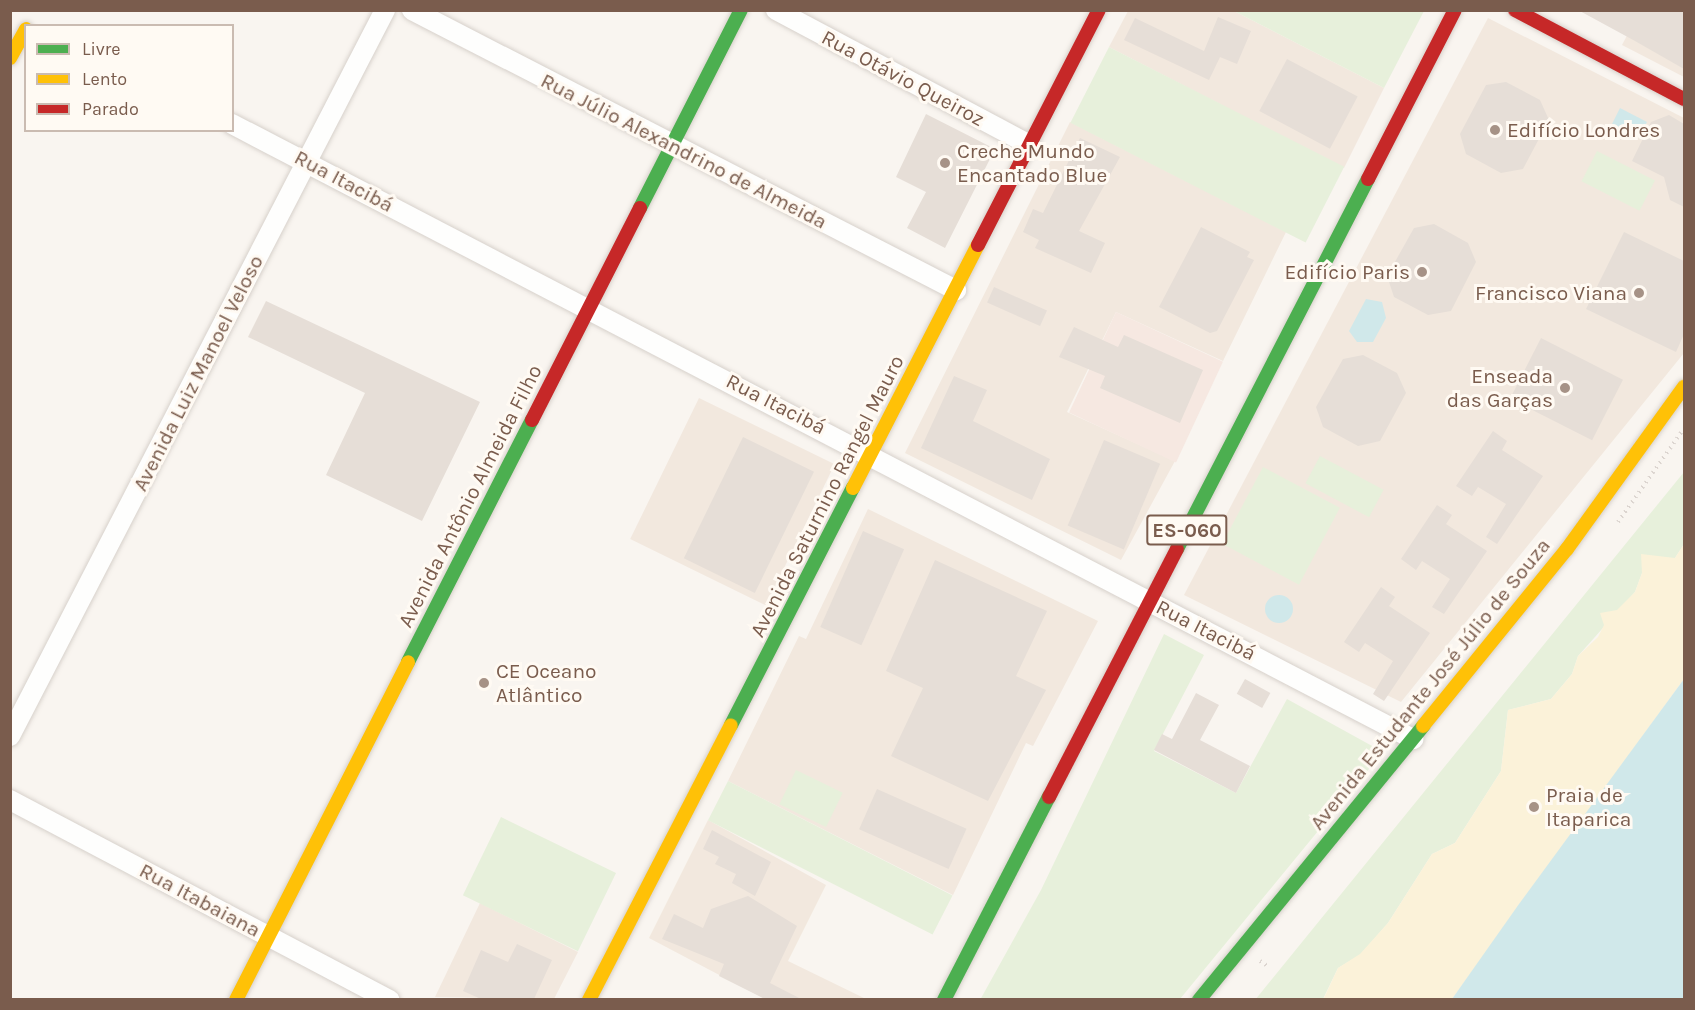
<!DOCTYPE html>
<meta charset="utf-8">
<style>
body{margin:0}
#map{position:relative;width:1695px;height:1010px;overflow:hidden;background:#f9f5f0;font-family:Karla,sans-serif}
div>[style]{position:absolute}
.residential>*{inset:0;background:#f2e8de;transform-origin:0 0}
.commercial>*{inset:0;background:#f6e8e1;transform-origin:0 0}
.green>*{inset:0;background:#e7f0db;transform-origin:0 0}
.sand>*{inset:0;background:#fbf2d9}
.water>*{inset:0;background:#d0e8ea}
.round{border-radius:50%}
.building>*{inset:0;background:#e6ded7;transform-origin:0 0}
.path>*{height:4px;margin-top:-2px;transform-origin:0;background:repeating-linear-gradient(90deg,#dcd5d0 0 1.5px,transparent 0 6px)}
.roads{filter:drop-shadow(0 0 2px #d7d1cb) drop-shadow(0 0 2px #d7d1cb)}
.street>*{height:20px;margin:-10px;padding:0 10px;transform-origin:10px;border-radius:10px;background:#fefefd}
.fast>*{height:14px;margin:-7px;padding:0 7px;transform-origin:7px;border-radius:7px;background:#4caf50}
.slow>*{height:14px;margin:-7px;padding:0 7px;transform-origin:7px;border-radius:7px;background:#ffc107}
.jam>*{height:14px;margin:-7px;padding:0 7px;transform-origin:7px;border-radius:7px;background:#c62828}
.dots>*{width:16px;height:16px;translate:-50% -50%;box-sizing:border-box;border:3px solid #fffaf3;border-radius:50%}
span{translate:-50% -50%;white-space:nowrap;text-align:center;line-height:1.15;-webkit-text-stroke:6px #fffaf3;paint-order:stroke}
.shield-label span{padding:2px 4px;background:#fffaf3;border:2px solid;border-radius:4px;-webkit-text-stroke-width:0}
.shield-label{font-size:20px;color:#7a5c4d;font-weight:700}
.street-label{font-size:21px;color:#7a5c4d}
.poi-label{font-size:21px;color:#7a5c4d}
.left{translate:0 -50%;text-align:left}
.right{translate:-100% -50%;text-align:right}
.frame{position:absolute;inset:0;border:12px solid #7a5c4d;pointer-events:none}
.legend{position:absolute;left:24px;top:24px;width:210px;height:108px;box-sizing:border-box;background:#fffaf3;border:2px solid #cabbb1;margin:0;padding:8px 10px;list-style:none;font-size:18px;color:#7a5c4d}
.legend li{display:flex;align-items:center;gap:12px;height:30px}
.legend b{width:30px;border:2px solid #cabbb1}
</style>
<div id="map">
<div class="residential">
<div style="clip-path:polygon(1128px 11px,1234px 11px,1384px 88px,1344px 168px,1109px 47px)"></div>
<div style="clip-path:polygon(1640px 11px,1684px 11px,1684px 77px,1622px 45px)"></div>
<div style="clip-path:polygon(1488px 18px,1684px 118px,1684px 353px,1401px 702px,1184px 595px)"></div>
<div style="clip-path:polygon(1070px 122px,1286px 232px,1223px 361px,1116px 312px,1067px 412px,1175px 461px,1121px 560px,905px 453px)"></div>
<div style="left:699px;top:398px;width:151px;height:157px;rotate:26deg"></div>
<div style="clip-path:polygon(868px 509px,1098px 621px,1033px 746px,1026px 743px,953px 895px,728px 781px,799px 636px,806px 639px)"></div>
<div style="clip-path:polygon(708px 820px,826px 885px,788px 961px,866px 999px,765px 999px,649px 938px)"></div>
<div style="clip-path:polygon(480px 903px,578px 952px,554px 999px,435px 997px)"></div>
</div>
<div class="commercial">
<div style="left:1116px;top:312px;width:118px;height:111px;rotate:25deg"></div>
</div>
<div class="green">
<div style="clip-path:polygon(1234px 11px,1424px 11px,1384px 88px)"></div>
<div style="left:1109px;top:47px;width:264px;height:85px;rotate:27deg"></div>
<div style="left:1597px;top:151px;width:65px;height:34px;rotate:27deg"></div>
<div style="left:1320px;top:456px;width:72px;height:31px;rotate:28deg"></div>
<div style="left:1263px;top:467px;width:87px;height:87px;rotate:28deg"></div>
<div style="clip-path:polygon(1684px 472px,1684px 544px,1675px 558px,1642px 573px,1635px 592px,1578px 656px,1572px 674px,1551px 699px,1508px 710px,1501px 771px,1455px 843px,1432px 854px,1388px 923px,1360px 955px,1338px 968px,1323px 999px,1255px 1000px)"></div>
<div style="clip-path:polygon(1164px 634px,1204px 655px,1154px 751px,1236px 793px,1287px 699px,1383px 752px,1180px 999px,980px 1000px,1041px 890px)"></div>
<div style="left:796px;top:770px;width:52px;height:38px;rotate:26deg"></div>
<div style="left:728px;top:781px;width:252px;height:44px;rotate:27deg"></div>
<div style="left:501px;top:817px;width:128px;height:87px;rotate:26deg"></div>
</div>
<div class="sand">
<div style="clip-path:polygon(1684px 544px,1684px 679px,1452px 999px,1323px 1000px,1338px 968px,1360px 954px,1388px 923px,1432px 854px,1455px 843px,1501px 771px,1508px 710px,1551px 699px,1572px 674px,1578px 656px,1598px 637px,1604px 625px,1600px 613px,1617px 610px,1635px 592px,1642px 573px,1641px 554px,1675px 558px)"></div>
</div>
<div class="water">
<div style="clip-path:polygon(1620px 108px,1647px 122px,1642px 131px,1635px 135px,1612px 124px)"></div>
<div style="clip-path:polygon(1366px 299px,1382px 302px,1386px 318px,1373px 342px,1357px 342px,1349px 331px)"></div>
<div class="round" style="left:1265px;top:595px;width:28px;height:28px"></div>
<div style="clip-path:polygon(1684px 679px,1684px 999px,1452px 999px,1519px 904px)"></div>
</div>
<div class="building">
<div style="clip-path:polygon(1578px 10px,1684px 10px,1684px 69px,1635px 41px)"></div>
<div style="clip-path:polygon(1218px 17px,1251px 31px,1237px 64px,1220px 57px,1209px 80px,1124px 40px,1135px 18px,1204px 51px)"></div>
<div style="left:1287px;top:59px;width:80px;height:59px;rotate:28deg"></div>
<div style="clip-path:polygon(1506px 82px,1540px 100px,1549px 120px,1523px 169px,1501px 173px,1466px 154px,1460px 134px,1486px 85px)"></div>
<div style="clip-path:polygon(926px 114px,995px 149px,945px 248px,907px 228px,926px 192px,896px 177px)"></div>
<div style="clip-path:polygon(1669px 115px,1684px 124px,1684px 207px,1670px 200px,1664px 177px,1632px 161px,1651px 122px)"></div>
<div style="clip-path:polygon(1080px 138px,1120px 157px,1079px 231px,1105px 243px,1091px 273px,1035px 248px,1039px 240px,1023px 232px,1033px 209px,1043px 213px)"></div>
<div style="clip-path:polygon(1434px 224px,1468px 243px,1476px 262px,1451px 311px,1428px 315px,1394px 297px,1387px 276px,1414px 228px)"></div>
<div style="clip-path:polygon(1201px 227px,1250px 252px,1247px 257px,1254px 260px,1217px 331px,1210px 333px,1159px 307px)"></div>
<div style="clip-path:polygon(1624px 232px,1684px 261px,1684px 334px,1676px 352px,1586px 309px)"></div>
<div style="left:994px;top:287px;width:58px;height:17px;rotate:24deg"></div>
<div style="clip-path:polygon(266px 301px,480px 402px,422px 521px,326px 475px,365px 393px,248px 337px)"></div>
<div style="clip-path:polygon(1074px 327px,1118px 347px,1124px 335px,1203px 370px,1180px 423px,1100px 388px,1105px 376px,1059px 357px)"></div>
<div style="left:1541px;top:338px;width:92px;height:68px;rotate:27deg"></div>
<div style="clip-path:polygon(1363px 355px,1397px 373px,1406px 393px,1380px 441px,1358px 446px,1323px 427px,1316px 407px,1343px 359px)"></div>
<div style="clip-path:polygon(954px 376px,987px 390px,973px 421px,1050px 459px,1032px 500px,921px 448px)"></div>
<div style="clip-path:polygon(1493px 431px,1507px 441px,1502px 450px,1543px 476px,1497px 544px,1486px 537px,1506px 504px,1478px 487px,1472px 496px,1456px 486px)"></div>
<div style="left:743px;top:437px;width:79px;height:135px;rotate:26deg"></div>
<div style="left:1104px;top:440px;width:61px;height:93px;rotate:23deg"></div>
<div style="clip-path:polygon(1437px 505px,1452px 515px,1446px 524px,1487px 551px,1444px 614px,1432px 607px,1450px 579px,1422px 561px,1416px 570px,1401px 559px)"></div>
<div style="left:863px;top:531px;width:45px;height:105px;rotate:24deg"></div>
<div style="clip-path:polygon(935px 560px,1047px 611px,1016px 676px,1046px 690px,988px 801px,891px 756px,923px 688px,886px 671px)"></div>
<div style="clip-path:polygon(1381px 587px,1395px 597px,1389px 606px,1430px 633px,1384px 701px,1373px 694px,1393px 661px,1365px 643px,1359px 652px,1344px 642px)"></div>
<div style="left:1245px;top:679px;width:29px;height:17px;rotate:29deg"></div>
<div style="clip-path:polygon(1196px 693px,1219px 705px,1200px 740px,1250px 766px,1236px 793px,1154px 750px,1162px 734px,1172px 739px)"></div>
<div style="left:877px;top:789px;width:98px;height:44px;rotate:24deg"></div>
<div style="clip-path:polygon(712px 830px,771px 862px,755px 896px,732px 883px,736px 874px,715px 864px,719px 857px,703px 849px)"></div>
<div style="clip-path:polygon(748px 896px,797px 926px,770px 983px,801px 999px,765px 999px,719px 976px,724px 964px,662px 939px,674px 914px,703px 928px,711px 909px)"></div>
<div style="clip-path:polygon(517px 944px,552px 960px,534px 999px,481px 999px,463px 991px,481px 950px,508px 962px)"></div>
</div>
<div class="path">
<div style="left:1618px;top:522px;width:113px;rotate:-54.8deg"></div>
<div style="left:1260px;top:961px;width:11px;rotate:34deg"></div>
</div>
<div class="roads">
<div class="street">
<div style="left:412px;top:10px;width:612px;rotate:27.24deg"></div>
<div style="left:776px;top:10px;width:288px;rotate:28deg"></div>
<div style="left:232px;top:124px;width:1332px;rotate:27.51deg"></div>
<div style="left:10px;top:736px;width:817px;rotate:-62.68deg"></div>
<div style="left:10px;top:800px;width:429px;rotate:27.8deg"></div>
</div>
<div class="fast">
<div style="left:640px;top:208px;width:222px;rotate:-63deg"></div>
<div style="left:1177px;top:549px;width:416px;rotate:-62.7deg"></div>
<div style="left:408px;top:662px;width:272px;rotate:-62.9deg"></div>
<div style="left:731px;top:725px;width:267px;rotate:-62.8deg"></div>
<div style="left:944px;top:1000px;width:229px;rotate:-62.7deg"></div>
<div style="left:1199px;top:1000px;width:354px;rotate:-50.7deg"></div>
</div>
<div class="slow">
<div style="left:10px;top:58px;width:33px;rotate:-61deg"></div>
<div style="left:853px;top:488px;width:273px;rotate:-62.8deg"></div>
<div style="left:1423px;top:726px;width:228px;rotate:-50.9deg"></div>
<div style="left:1567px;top:549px;width:200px;rotate:-54.2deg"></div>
<div style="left:236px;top:1000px;width:379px;rotate:-63deg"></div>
<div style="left:589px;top:1000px;width:309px;rotate:-62.7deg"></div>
</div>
<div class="jam">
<div style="left:1515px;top:10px;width:191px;rotate:27.8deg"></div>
<div style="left:1368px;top:179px;width:190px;rotate:-62.8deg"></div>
<div style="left:978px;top:245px;width:264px;rotate:-62.8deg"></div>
<div style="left:532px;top:420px;width:238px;rotate:-63deg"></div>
<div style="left:1049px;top:797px;width:279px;rotate:-62.7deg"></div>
</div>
</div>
<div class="dots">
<div style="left:1495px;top:130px;background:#a69286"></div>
<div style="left:945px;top:163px;background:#a69286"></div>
<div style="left:1422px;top:272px;background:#a69286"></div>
<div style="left:1639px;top:293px;background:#a69286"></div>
<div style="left:1565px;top:388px;background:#a69286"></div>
<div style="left:484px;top:683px;background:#a69286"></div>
<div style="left:1534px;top:807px;background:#a69286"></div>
</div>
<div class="shield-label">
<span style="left:1187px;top:530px">ES-060</span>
</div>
<div class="street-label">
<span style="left:903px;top:78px;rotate:28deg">Rua Otávio Queiroz</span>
<span style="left:684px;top:151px;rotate:27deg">Rua Júlio Alexandrino de Almeida</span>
<span style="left:344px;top:181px;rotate:28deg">Rua Itacibá</span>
<span style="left:198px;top:373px;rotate:-63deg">Avenida Luiz Manoel Veloso</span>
<span style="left:776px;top:404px;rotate:27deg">Rua Itacibá</span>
<span style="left:470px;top:496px;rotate:-63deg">Avenida Antônio Almeida Filho</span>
<span style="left:827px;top:496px;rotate:-63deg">Avenida Saturnino Rangel Mauro</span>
<span style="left:1206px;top:630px;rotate:27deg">Rua Itacibá</span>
<span style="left:1430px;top:684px;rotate:-51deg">Avenida Estudante José Júlio de Souza</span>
<span style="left:200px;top:900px;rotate:28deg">Rua Itabaiana</span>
</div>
<div class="poi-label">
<span class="left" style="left:1507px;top:130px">Edifício Londres</span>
<span class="left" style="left:957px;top:163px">Creche Mundo<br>Encantado Blue</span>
<span class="right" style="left:1410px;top:272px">Edifício Paris</span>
<span class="right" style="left:1627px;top:293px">Francisco Viana</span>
<span class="right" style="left:1553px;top:388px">Enseada<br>das Garças</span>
<span class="left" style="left:496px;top:683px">CE Oceano<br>Atlântico</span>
<span class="left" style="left:1546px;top:807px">Praia de<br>Itaparica</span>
</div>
<div class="frame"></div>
<ul class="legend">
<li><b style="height:8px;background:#4caf50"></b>Livre</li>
<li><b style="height:8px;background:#ffc107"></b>Lento</li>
<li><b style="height:8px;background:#c62828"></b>Parado</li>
</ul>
</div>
